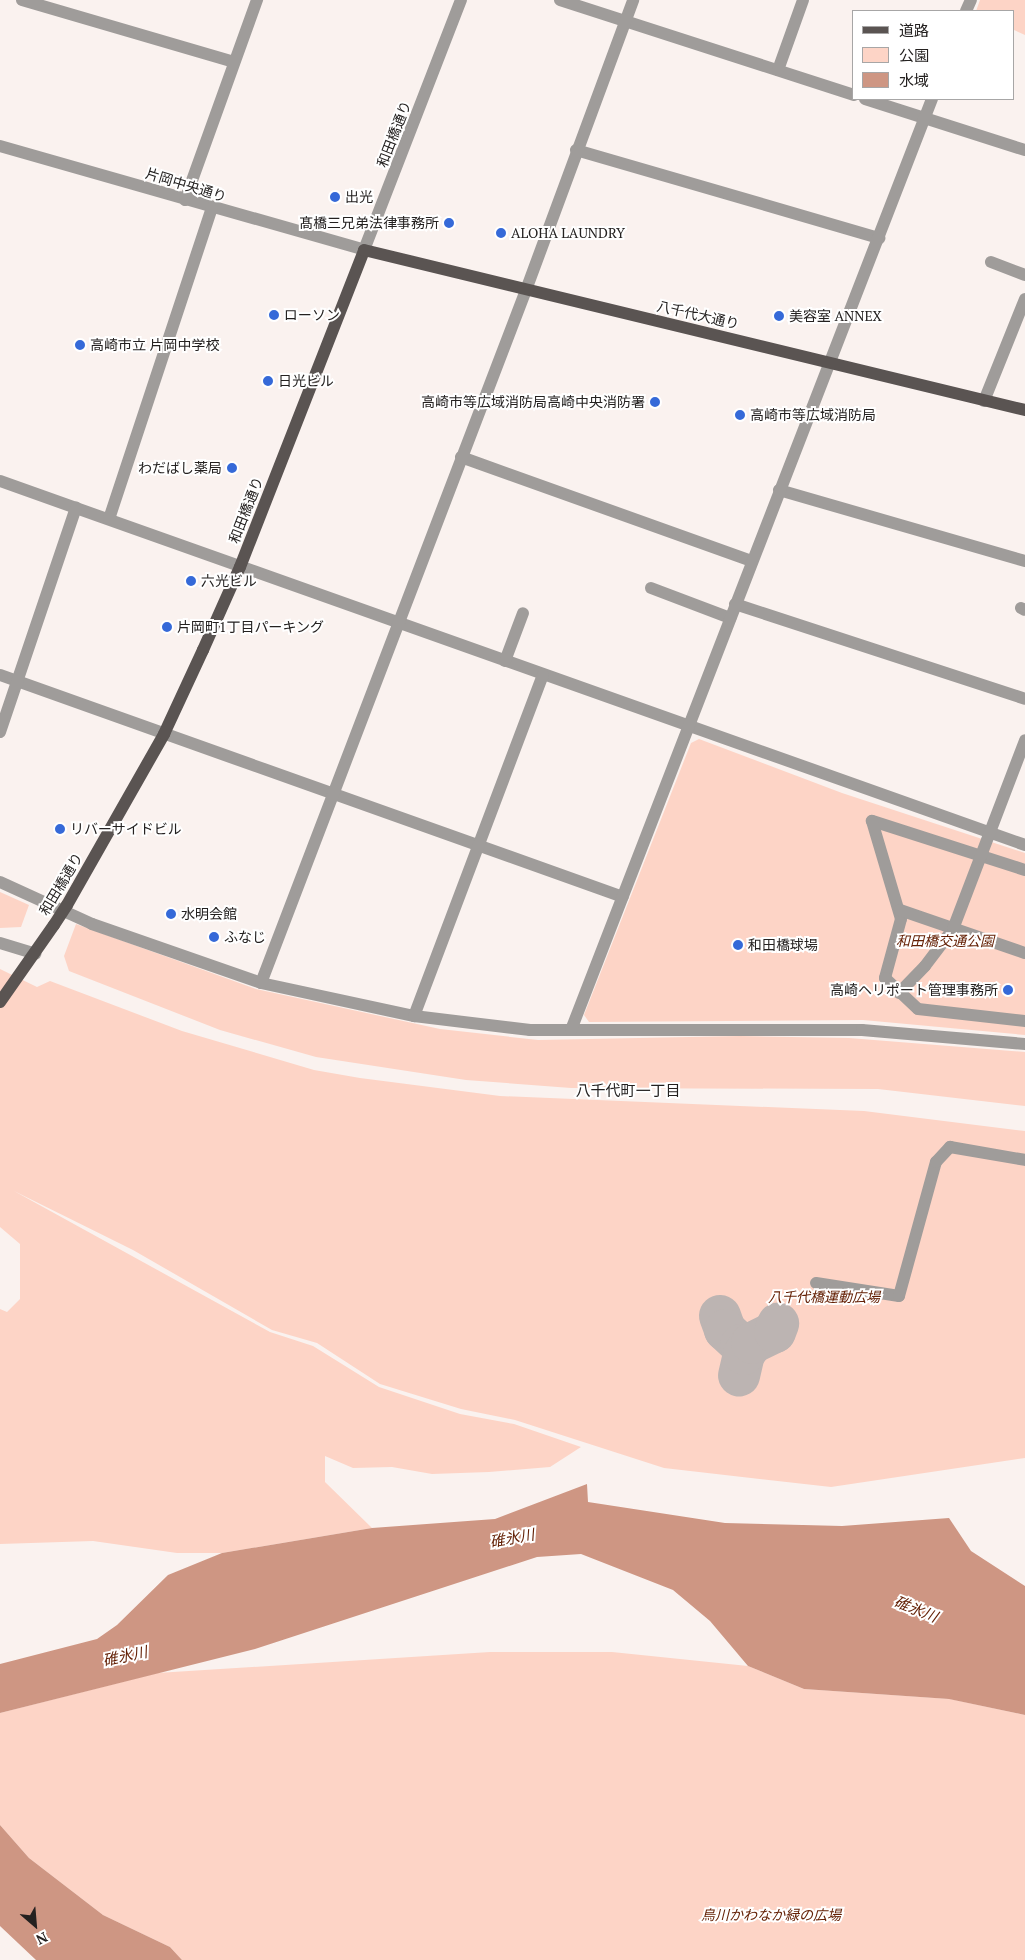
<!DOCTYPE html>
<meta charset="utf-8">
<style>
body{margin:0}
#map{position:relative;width:1025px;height:1960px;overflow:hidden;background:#faf2ef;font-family:"PT Serif","Noto Sans JP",serif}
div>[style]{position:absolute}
.green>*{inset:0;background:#fdd4c6}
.water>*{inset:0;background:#ce9683}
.taxiway>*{height:42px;margin:-21px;padding:0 21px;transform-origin:21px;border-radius:21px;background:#bcb4b2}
.minor>*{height:12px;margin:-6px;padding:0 6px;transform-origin:6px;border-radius:6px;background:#9f9c9a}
.major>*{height:12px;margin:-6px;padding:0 6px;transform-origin:6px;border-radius:6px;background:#5a5452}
.major-bridge>*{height:12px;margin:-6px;padding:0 6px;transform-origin:6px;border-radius:6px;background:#5a5452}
.dots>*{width:14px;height:14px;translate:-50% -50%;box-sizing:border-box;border:2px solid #fff;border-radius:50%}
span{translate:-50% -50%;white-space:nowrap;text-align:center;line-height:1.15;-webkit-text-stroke:4px #fff;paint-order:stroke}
.street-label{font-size:14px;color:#242120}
.poi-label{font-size:14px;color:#242120}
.left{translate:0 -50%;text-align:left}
.right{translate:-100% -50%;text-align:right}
.park-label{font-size:14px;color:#642005;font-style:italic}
.neighbourhood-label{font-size:15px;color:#242120}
.water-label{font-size:15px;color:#611d02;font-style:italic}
.legend{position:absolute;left:852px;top:10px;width:162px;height:90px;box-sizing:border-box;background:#fff;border:1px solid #a7a6a6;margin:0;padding:6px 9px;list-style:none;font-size:15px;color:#242120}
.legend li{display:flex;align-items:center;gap:10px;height:25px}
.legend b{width:25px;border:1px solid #a7a6a6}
.north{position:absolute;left:10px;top:1900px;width:50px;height:50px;-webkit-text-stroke:4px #fff;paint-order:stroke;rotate:153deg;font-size:14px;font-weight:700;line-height:20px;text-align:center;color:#242120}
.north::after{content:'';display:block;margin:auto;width:18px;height:22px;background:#242120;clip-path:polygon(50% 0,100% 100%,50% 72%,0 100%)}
</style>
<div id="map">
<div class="green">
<div style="clip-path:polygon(980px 0,1025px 0,1025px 35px,1014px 30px,1014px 11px,976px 11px)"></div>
<div style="clip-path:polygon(699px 739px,842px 793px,1025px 853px,1025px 1035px,863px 1020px,589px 1022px,584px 1015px,691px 743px)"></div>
<div style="clip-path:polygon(0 892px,29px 905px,21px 927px,0 928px)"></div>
<div style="clip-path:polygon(76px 924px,256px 989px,440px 1029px,538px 1040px,740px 1036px,849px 1038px,1025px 1052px,1025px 1106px,878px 1089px,571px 1088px,466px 1080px,316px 1057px,220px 1030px,69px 971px,64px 956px)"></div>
<div style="clip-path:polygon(0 969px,37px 987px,50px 981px,182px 1031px,314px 1070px,360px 1078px,500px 1096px,864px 1111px,1025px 1131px,1025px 1458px,831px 1487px,664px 1468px,515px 1420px,461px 1409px,380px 1384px,317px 1343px,272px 1330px,133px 1250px,14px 1191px,270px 1332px,313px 1346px,379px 1387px,460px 1414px,514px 1424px,581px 1447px,550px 1467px,489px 1472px,432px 1474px,392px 1467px,353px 1468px,325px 1456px,325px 1482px,372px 1528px,222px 1553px,177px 1553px,93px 1541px,0 1544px,0 1309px,7px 1312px,20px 1299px,20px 1244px,0 1227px)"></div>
<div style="clip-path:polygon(490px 1652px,612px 1652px,748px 1666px,804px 1689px,950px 1699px,1025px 1715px,1025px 1960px,182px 1960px,170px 1947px,103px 1915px,29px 1858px,0 1825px,0 1713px,157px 1673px)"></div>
</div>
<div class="water">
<div style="clip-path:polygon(587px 1484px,588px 1502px,725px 1523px,842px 1526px,949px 1518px,971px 1551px,1025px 1586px,1025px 1715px,949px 1699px,804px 1689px,748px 1666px,710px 1621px,673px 1590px,581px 1554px,537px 1557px,255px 1649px,0 1713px,0 1664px,97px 1639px,117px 1625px,168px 1575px,222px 1553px,372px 1528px,495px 1519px)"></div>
<div style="clip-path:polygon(0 1825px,29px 1858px,103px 1915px,170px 1947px,182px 1960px,36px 1960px,0 1926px)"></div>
</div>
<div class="taxiway">
<div style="left:720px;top:1316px;width:15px;rotate:70deg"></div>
<div style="left:725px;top:1330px;width:22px;rotate:43deg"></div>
<div style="left:741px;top:1345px;width:9px;rotate:72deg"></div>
<div style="left:744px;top:1354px;width:22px;rotate:103deg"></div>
<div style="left:744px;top:1354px;width:14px;rotate:-54deg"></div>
<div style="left:752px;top:1343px;width:25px;rotate:-26deg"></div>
<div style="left:775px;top:1332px;width:9px;rotate:-69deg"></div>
</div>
<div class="minor">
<div style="left:22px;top:0;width:221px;rotate:16.3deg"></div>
<div style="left:560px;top:0;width:309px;rotate:17.9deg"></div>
<div style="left:966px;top:11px;width:12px;rotate:-66deg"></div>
<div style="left:778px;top:70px;width:74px;rotate:-70.3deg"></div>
<div style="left:865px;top:99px;width:168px;rotate:17.7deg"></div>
<div style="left:0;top:146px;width:379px;rotate:15.9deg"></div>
<div style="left:364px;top:250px;width:268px;rotate:-68.8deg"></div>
<div style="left:576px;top:150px;width:316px;rotate:16.2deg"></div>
<div style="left:185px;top:200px;width:213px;rotate:-70.2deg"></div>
<div style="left:991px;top:262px;width:36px;rotate:21deg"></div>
<div style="left:984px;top:401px;width:110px;rotate:-68.1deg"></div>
<div style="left:461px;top:457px;width:309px;rotate:19.7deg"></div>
<div style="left:0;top:481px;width:1088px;rotate:19.55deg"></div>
<div style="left:779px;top:490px;width:256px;rotate:16.1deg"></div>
<div style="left:109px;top:519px;width:328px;rotate:-71.7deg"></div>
<div style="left:651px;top:588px;width:85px;rotate:20.8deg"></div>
<div style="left:735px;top:604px;width:305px;rotate:18.1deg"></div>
<div style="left:1021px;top:608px;width:4px;rotate:27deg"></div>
<div style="left:505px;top:661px;width:51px;rotate:-69.4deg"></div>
<div style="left:0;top:675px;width:661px;rotate:19.61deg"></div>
<div style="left:0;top:732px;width:237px;rotate:-71.3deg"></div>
<div style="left:1025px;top:870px;width:161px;rotate:-162.2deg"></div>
<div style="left:872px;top:821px;width:102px;rotate:73.5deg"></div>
<div style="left:901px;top:919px;width:61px;rotate:105.2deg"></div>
<div style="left:885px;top:978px;width:45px;rotate:43.2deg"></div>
<div style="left:918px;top:1009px;width:108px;rotate:6.4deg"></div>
<div style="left:0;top:882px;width:101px;rotate:24.5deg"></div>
<div style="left:92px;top:924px;width:179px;rotate:19.2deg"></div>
<div style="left:261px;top:983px;width:157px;rotate:12.2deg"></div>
<div style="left:414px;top:1016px;width:117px;rotate:6.9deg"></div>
<div style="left:530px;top:1030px;width:332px"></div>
<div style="left:862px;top:1030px;width:164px;rotate:4.9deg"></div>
<div style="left:900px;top:910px;width:132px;rotate:19deg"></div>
<div style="left:0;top:943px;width:37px;rotate:17deg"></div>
<div style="left:261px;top:983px;width:742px;rotate:-69.07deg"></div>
<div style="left:526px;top:290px;width:309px;rotate:-69.7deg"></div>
<div style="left:899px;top:993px;width:37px;rotate:-46deg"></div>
<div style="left:925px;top:966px;width:46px;rotate:-52.9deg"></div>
<div style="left:953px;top:929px;width:202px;rotate:-69.1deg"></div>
<div style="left:414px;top:1016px;width:365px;rotate:-69.3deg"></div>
<div style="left:571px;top:1030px;width:999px;rotate:-68.81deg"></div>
<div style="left:816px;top:1283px;width:84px;rotate:8.9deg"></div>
<div style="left:899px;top:1296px;width:139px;rotate:-74.6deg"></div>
<div style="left:936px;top:1162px;width:21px;rotate:-47deg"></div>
<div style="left:950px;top:1147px;width:76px;rotate:9.8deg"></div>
</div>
<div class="major">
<div style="left:67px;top:905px;width:197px;rotate:-60.4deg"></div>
<div style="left:164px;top:734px;width:93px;rotate:-65.1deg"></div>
<div style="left:203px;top:650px;width:91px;rotate:-66deg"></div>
<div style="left:240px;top:567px;width:340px;rotate:-68.6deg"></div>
<div style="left:364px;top:250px;width:680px;rotate:13.61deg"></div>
<div style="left:0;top:1002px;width:94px;rotate:-55deg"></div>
</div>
<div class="major-bridge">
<div style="left:54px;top:925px;width:24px;rotate:-57deg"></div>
</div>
<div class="dots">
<div style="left:335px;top:197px;background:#3569d8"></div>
<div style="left:449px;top:223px;background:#3569d8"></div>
<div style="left:501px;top:233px;background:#3569d8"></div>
<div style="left:274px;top:315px;background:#3569d8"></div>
<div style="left:779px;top:316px;background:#3569d8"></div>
<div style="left:80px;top:345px;background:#3569d8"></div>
<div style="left:268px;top:381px;background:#3569d8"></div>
<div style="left:655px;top:402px;background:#3569d8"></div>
<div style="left:740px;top:415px;background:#3569d8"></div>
<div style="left:232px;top:468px;background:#3569d8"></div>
<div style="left:191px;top:581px;background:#3569d8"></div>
<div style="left:167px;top:627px;background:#3569d8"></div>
<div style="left:60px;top:829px;background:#3569d8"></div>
<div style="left:171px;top:914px;background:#3569d8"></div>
<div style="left:214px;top:937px;background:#3569d8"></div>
<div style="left:738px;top:945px;background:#3569d8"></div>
<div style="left:1008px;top:990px;background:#3569d8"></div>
</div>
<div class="street-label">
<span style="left:394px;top:134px;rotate:-69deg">和田橋通り</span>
<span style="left:186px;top:185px;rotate:17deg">片岡中央通り</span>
<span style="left:698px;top:315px;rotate:13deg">八千代大通り</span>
<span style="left:246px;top:510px;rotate:-69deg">和田橋通り</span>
<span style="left:61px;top:884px;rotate:-59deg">和田橋通り</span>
</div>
<div class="poi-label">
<span class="left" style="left:345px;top:197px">出光</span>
<span class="right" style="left:439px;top:223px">髙橋三兄弟法律事務所</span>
<span class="left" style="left:511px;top:233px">ALOHA LAUNDRY</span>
<span class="left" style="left:284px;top:315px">ローソン</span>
<span class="left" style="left:789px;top:316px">美容室 ANNEX</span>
<span class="left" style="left:90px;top:345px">高崎市立 片岡中学校</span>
<span class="left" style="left:278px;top:381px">日光ビル</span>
<span class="right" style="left:645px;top:402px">高崎市等広域消防局高崎中央消防署</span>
<span class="left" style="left:750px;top:415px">高崎市等広域消防局</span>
<span class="right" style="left:222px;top:468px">わだばし薬局</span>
<span class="left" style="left:201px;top:581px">六光ビル</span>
<span class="left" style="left:177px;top:627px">片岡町1丁目パーキング</span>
<span class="left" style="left:70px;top:829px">リバーサイドビル</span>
<span class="left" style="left:181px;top:914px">水明会館</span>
<span class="left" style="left:224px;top:937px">ふなじ</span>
<span class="left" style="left:748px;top:945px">和田橋球場</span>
<span class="right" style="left:998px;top:990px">高崎ヘリポート管理事務所</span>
</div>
<div class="park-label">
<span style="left:945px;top:941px">和田橋交通公園</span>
<span style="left:824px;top:1297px">八千代橋運動広場</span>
<span style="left:771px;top:1915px">烏川かわなか緑の広場</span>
</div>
<div class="neighbourhood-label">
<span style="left:628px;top:1091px">八千代町一丁目</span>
</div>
<div class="water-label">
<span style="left:512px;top:1538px;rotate:-10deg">碓氷川</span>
<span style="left:916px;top:1609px;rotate:22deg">碓氷川</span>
<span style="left:125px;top:1656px;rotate:-12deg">碓氷川</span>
</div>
<ul class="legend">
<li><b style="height:6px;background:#5a5452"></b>道路</li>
<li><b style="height:14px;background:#fdd4c6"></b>公園</li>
<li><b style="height:14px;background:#ce9683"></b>水域</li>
</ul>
<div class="north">N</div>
</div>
